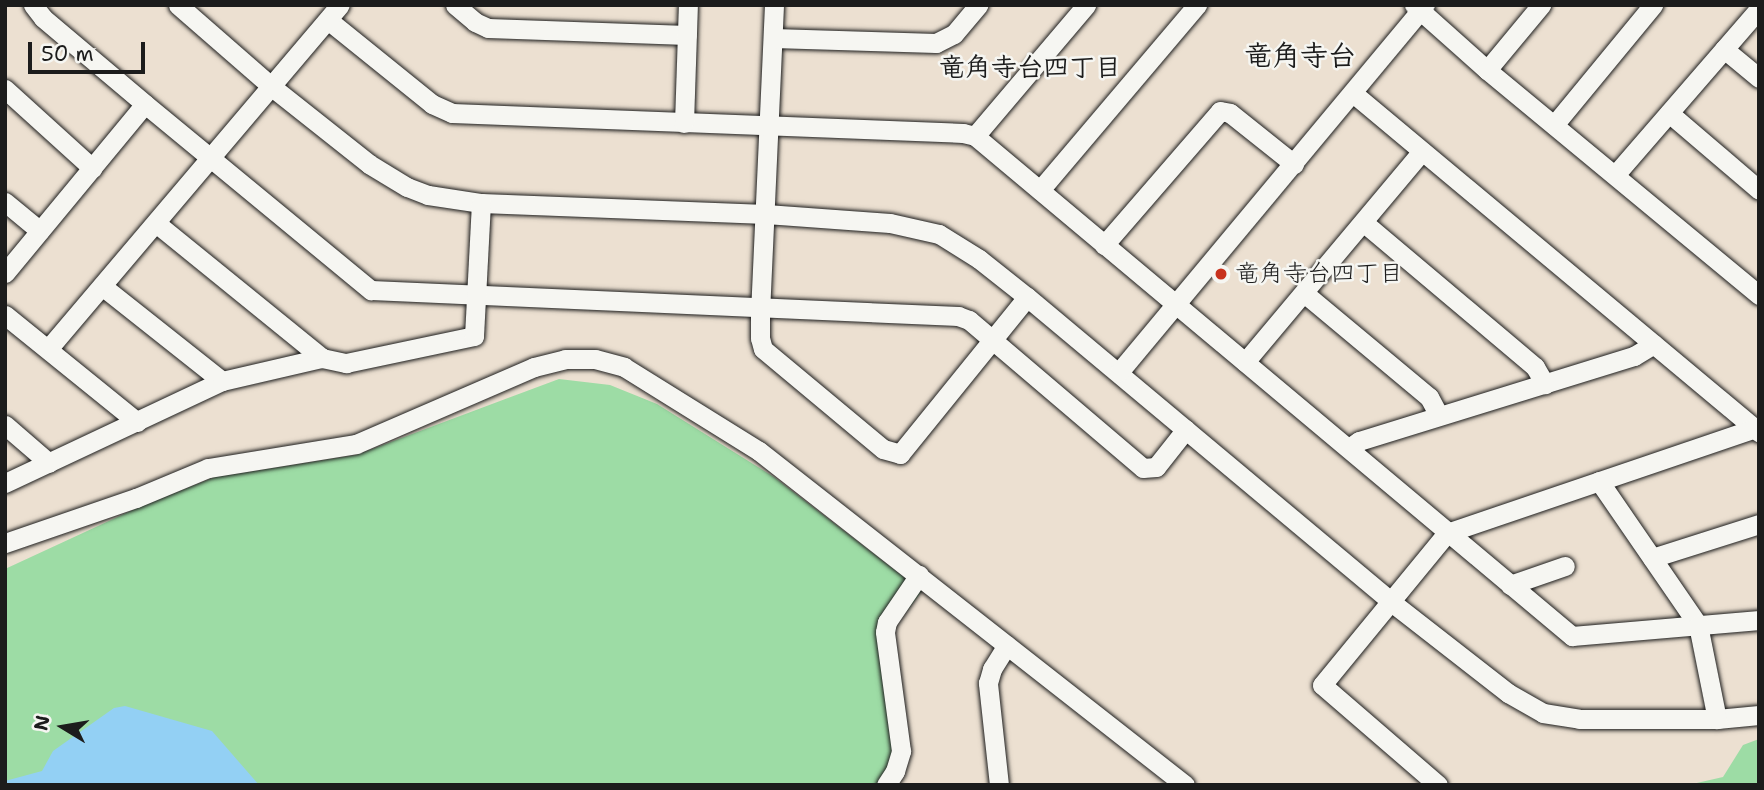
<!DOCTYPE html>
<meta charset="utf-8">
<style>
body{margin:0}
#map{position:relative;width:1764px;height:790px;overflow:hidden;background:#ece0d1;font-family:"Shantell Sans","Klee One",sans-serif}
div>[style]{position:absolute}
.green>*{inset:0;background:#9ddca5}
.water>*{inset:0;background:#93d0f4}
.roads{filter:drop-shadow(0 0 2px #1c1c1c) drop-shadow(0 0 2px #1c1c1c)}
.minor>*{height:19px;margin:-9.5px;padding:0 9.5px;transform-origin:9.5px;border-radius:9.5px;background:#f6f6f2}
.dots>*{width:19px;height:19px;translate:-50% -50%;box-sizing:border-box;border:4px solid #f6f6f2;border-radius:50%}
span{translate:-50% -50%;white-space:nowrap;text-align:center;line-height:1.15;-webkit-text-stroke:5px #f6f6f2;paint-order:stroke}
.poi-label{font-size:24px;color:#1c1c1c}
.left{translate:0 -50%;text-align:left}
.neighbourhood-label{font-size:26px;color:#1c1c1c;font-weight:700}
.quarter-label{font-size:28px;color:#1c1c1c;font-weight:700}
.frame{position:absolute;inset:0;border:7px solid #1c1c1c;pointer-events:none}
.north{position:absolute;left:28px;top:692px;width:70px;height:70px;-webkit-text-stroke:5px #f6f6f2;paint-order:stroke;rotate:281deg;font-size:19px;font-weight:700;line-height:28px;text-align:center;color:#1c1c1c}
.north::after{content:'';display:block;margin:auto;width:24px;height:32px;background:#1c1c1c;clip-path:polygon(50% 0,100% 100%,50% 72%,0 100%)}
.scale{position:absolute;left:28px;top:42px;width:117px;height:32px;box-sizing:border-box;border:4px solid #1c1c1c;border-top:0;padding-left:9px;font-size:21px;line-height:24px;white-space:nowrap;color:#1c1c1c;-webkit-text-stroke:5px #f6f6f2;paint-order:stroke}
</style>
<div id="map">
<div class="green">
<div style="clip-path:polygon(559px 379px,610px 385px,657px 404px,774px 477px,922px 591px,889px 635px,895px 785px,5px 785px,5px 569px,139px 507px,215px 477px,356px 455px)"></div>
<div style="clip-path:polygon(1759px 739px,1759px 785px,1688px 785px,1723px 777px,1743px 745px)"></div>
</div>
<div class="water">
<div style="clip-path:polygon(125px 706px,212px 731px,259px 785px,5px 785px,5px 781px,42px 771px,53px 751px,114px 708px)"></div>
</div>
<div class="roads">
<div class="minor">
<div style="left:33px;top:5px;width:16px;rotate:52deg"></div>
<div style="left:43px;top:18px;width:133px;rotate:40.1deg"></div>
<div style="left:178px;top:5px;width:125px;rotate:41.1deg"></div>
<div style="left:272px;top:87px;width:124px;rotate:38.4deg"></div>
<div style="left:369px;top:164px;width:44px;rotate:31.2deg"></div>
<div style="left:407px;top:187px;width:22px;rotate:21deg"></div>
<div style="left:428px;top:195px;width:54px;rotate:8.6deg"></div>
<div style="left:481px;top:203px;width:285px;rotate:2.2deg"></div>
<div style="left:766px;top:214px;width:124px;rotate:4.2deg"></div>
<div style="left:890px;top:223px;width:50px;rotate:12.7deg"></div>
<div style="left:939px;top:234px;width:47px;rotate:32deg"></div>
<div style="left:979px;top:259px;width:61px;rotate:38.4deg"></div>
<div style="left:1027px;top:297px;width:473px;rotate:39.9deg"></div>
<div style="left:1390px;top:601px;width:150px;rotate:37.9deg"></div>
<div style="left:1508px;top:693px;width:40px;rotate:29.7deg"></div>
<div style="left:1543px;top:713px;width:36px;rotate:9deg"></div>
<div style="left:1579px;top:719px;width:138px"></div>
<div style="left:1717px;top:719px;width:42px;rotate:-5.4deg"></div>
<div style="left:455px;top:5px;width:26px;rotate:40deg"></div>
<div style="left:475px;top:22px;width:14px;rotate:25deg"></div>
<div style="left:488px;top:28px;width:199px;rotate:2deg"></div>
<div style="left:774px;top:5px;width:304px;rotate:92.6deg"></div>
<div style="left:760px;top:309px;width:29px;rotate:90deg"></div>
<div style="left:760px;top:338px;width:11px;rotate:75deg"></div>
<div style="left:763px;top:349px;width:156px;rotate:39.8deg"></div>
<div style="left:883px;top:449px;width:18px;rotate:16deg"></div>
<div style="left:900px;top:454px;width:202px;rotate:-51deg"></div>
<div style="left:1414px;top:5px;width:98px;rotate:41.7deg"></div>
<div style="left:1487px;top:70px;width:353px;rotate:39.6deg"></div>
<div style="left:328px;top:20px;width:134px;rotate:38.9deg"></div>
<div style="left:432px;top:104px;width:22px;rotate:24deg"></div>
<div style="left:452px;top:113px;width:511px;rotate:2.24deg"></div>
<div style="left:963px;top:133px;width:12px;rotate:14deg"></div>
<div style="left:975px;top:136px;width:779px;rotate:39.95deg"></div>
<div style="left:1572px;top:636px;width:188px;rotate:-4.9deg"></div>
<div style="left:773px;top:38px;width:163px;rotate:1.8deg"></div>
<div style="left:936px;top:43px;width:20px;rotate:-27deg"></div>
<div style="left:954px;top:34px;width:38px;rotate:-50deg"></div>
<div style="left:1724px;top:49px;width:45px;rotate:39.6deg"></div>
<div style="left:1487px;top:70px;width:85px;rotate:-50.3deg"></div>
<div style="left:5px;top:89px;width:118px;rotate:42.2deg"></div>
<div style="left:1354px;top:94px;width:528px;rotate:39.85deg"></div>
<div style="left:1669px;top:113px;width:118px;rotate:40.5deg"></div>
<div style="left:684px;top:123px;width:118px;rotate:-88.1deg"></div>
<div style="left:1554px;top:125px;width:156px;rotate:-50.5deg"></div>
<div style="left:975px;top:136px;width:172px;rotate:-49.7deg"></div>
<div style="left:1615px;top:175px;width:220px;rotate:-49.1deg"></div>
<div style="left:1040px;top:190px;width:243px;rotate:-49.7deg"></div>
<div style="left:5px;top:202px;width:45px;rotate:39.6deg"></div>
<div style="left:1363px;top:222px;width:225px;rotate:40.1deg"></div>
<div style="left:1535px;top:367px;width:20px;rotate:60deg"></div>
<div style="left:156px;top:223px;width:214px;rotate:39.1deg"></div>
<div style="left:1104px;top:245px;width:177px;rotate:-49.1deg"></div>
<div style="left:1220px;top:111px;width:10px;rotate:11deg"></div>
<div style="left:1230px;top:113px;width:82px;rotate:38.6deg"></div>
<div style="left:5px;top:273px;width:219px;rotate:-50.4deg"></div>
<div style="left:145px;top:104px;width:293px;rotate:39.5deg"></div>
<div style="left:371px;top:290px;width:588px;rotate:2.54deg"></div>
<div style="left:958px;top:316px;width:12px;rotate:20deg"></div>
<div style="left:969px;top:320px;width:228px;rotate:40.4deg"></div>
<div style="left:1143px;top:468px;width:13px;rotate:-4deg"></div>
<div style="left:1156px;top:467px;width:48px;rotate:-51.7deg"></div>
<div style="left:102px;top:286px;width:153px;rotate:38.4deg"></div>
<div style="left:1304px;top:293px;width:163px;rotate:39.8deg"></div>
<div style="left:1429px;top:397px;width:21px;rotate:62deg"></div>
<div style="left:5px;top:315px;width:170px;rotate:39deg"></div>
<div style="left:48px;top:349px;width:451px;rotate:-49.7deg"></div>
<div style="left:1245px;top:362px;width:275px;rotate:-50deg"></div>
<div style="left:1119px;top:372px;width:478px;rotate:-50.2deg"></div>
<div style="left:5px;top:425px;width:58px;rotate:40.8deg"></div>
<div style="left:1349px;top:448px;width:12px;rotate:-35deg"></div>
<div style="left:1359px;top:441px;width:288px;rotate:-17.2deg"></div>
<div style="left:1634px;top:356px;width:23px;rotate:-31deg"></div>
<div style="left:1599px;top:481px;width:175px;rotate:55.5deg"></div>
<div style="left:1698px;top:625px;width:96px;rotate:78.6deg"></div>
<div style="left:5px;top:483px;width:240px;rotate:-25.2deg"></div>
<div style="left:222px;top:381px;width:103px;rotate:-13deg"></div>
<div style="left:322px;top:358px;width:25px;rotate:12deg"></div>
<div style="left:346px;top:363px;width:131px;rotate:-11.9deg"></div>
<div style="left:474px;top:336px;width:133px;rotate:-87deg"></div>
<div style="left:5px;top:543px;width:139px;rotate:-19deg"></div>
<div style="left:136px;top:498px;width:78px;rotate:-22.6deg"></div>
<div style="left:208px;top:468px;width:150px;rotate:-9.2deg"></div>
<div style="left:356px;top:444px;width:194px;rotate:-23.4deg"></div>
<div style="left:534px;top:367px;width:32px;rotate:-14deg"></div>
<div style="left:565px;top:359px;width:30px"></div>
<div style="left:595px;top:359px;width:30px;rotate:15deg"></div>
<div style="left:624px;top:367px;width:159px;rotate:31.9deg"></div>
<div style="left:759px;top:451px;width:541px;rotate:38.1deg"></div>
<div style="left:1652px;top:558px;width:112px;rotate:-17.6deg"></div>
<div style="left:1510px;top:585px;width:58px;rotate:-19.1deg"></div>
<div style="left:886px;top:785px;width:17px;rotate:-57deg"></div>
<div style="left:895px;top:771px;width:21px;rotate:-73deg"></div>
<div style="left:901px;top:751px;width:120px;rotate:-97.7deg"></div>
<div style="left:885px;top:632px;width:10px;rotate:-79deg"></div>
<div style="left:887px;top:622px;width:57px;rotate:-55.8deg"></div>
<div style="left:999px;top:785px;width:103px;rotate:-96.2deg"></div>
<div style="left:988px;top:683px;width:15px;rotate:-74deg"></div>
<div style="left:992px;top:669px;width:28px;rotate:-58deg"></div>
<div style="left:1438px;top:785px;width:153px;rotate:-139.2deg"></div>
<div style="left:1322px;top:685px;width:197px;rotate:-50.6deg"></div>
<div style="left:1447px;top:533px;width:325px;rotate:-18.8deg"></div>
</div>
</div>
<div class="dots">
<div style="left:1221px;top:274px;background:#c8321e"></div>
</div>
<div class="poi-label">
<span class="left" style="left:1235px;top:274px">竜角寺台四丁目</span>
</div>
<div class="neighbourhood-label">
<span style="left:1030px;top:67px">竜角寺台四丁目</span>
</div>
<div class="quarter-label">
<span style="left:1300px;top:55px">竜角寺台</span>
</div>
<div class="frame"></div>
<div class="north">N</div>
<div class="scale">50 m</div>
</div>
